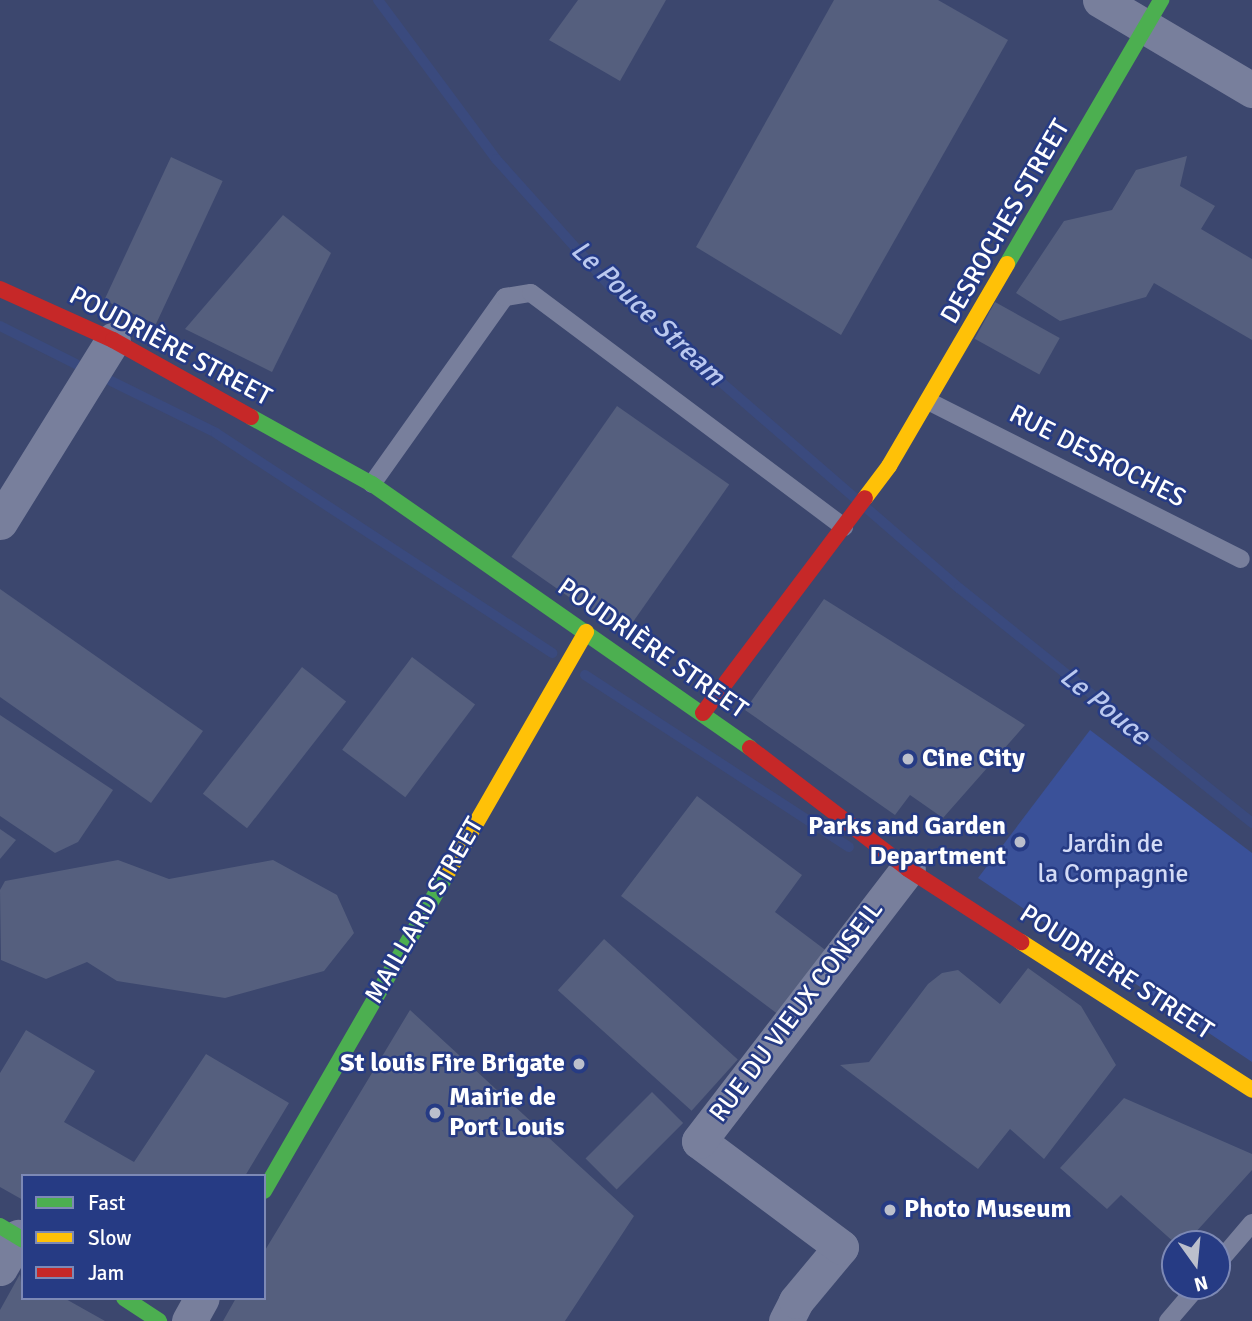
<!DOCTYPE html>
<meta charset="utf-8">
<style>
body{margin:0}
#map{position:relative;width:1252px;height:1321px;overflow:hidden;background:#3c476e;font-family:Signika,sans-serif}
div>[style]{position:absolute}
.green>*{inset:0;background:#3a5199}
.stream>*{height:10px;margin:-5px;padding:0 5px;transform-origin:5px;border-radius:5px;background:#3a4a7e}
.building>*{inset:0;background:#555f7e;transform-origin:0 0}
.lane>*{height:18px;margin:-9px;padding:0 9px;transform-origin:9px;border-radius:9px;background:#787f9c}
.street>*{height:35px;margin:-17.5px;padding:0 17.5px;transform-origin:17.5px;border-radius:17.5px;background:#787f9c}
.fast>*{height:16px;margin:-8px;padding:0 8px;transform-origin:8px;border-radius:8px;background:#4caf50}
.slow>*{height:16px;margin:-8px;padding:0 8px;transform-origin:8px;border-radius:8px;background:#ffc107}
.jam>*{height:16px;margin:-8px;padding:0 8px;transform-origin:8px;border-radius:8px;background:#c62828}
.dots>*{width:19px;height:19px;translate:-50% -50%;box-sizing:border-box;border:4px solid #263b84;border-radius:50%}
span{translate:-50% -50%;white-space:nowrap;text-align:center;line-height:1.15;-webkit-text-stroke:5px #263b84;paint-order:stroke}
.street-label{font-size:26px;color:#fff}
.poi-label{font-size:26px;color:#fff;font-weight:700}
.left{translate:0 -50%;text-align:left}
.right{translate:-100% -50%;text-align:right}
.park-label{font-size:26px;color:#d3dbf6}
.water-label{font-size:28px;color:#bac8ef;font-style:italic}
.legend{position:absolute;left:21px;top:1174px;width:245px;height:126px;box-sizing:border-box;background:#263b84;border:2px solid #7d89b5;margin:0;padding:9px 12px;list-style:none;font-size:21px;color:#fff}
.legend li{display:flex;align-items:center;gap:14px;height:35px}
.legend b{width:35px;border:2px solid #7d89b5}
.north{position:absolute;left:1161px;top:1230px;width:70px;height:70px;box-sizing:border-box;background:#263b84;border:2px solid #7d89b5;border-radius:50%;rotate:165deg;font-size:19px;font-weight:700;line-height:28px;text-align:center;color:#fff}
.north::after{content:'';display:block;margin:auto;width:24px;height:32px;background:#bbbfcc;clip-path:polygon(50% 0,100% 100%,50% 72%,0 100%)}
</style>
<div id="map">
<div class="green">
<div style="clip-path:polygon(1090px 730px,1252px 853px,1252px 1062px,978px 878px)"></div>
</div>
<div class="stream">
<div style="left:378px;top:0;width:198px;rotate:53.4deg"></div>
<div style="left:496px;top:159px;width:169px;rotate:48.1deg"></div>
<div style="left:609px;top:285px;width:463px;rotate:40.9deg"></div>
<div style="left:959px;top:588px;width:376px;rotate:38.7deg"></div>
<div style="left:0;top:326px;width:85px;rotate:26.6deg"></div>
<div style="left:111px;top:381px;width:117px;rotate:26.3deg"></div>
<div style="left:216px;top:433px;width:402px;rotate:33.2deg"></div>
<div style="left:585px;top:675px;width:315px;rotate:33.1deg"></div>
</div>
<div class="building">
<div style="clip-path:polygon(578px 0,666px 0,620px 81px,549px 40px)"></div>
<div style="clip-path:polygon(834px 0,938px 0,1008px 40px,841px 335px,696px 247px)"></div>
<div style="clip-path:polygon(1187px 156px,1180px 186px,1215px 206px,1201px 229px,1252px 259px,1252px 340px,1154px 283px,1146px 297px,1060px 321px,1016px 293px,1064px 221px,1112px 210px,1136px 170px)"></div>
<div style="left:171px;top:157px;width:57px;height:158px;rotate:25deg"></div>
<div style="clip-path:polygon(283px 215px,331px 253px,272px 372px,185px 329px)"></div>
<div style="left:995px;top:302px;width:74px;height:42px;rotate:29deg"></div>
<div style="left:617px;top:406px;width:137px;height:184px;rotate:35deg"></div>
<div style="clip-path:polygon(0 589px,203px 731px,151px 803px,0 697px)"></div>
<div style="clip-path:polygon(824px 599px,1025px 725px,943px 818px,910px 795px,895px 815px,745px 710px)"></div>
<div style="left:412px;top:657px;width:79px;height:116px;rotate:37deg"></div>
<div style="left:302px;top:667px;width:56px;height:161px;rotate:38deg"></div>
<div style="clip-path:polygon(0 715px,113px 790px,78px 842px,55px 853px,0 816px)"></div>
<div style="clip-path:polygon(697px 796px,802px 875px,775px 912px,828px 952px,779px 1015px,621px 896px)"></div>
<div style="clip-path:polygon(0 829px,16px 840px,0 859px)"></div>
<div style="clip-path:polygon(118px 860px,169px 879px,273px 860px,337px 895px,354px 933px,324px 971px,225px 998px,117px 981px,87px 962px,46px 979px,1px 960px,0 890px,5px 881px)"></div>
<div style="left:604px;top:939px;width:180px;height:69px;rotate:42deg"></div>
<div style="clip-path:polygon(1028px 968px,1081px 1006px,1116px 1065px,1044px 1159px,1010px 1129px,978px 1169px,840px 1065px,869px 1062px,928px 984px,942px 973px,958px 970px,1000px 1004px)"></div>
<div style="clip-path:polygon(410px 1010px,634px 1216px,565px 1321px,223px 1321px,236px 1298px,264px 1298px,264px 1252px)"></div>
<div style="clip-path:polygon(26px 1030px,95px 1071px,64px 1122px,134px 1162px,206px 1054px,289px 1103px,245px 1176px,23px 1176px,23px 1200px,0 1187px,0 1073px)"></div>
<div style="left:652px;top:1092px;width:44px;height:94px;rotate:45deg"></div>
<div style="clip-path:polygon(1124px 1098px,1252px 1154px,1252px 1170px,1185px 1244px,1176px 1244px,1121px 1195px,1107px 1209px,1060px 1168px)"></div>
<div style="clip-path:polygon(20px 1274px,23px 1298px,64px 1298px,105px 1321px,0 1321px,0 1310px)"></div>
</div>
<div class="lane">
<div style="left:930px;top:402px;width:348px;rotate:26.8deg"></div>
<div style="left:372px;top:484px;width:229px;rotate:-54.6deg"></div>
<div style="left:505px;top:297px;width:26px;rotate:-9deg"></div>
<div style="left:531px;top:293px;width:391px;rotate:36.8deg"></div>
<div style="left:1217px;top:1264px;width:54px;rotate:-49.5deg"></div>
<div style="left:1168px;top:1321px;width:46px;rotate:-49.4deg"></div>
</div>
<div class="street">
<div style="left:1100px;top:0;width:177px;rotate:30.6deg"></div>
<div style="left:0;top:522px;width:214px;rotate:-58.2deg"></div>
<div style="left:0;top:1268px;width:36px;rotate:-60deg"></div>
<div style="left:189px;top:1321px;width:26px;rotate:-61deg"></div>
<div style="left:786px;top:1321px;width:22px;rotate:-63deg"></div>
<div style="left:796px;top:1301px;width:70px;rotate:-50.2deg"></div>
<div style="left:841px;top:1247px;width:177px;rotate:-143.3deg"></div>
<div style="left:699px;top:1141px;width:343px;rotate:-52.5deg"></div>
</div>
<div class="fast">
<div style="left:1007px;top:264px;width:306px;rotate:-59.7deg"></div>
<div style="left:251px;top:417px;width:138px;rotate:29deg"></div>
<div style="left:372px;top:484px;width:461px;rotate:34.9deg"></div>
<div style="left:264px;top:1191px;width:368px;rotate:-60deg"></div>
<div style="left:0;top:1226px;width:27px;rotate:31deg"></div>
<div style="left:124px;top:1298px;width:42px;rotate:33.3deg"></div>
</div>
<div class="slow">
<div style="left:865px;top:498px;width:40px;rotate:-53deg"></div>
<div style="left:889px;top:466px;width:234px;rotate:-59.7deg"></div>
<div style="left:448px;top:872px;width:277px;rotate:-60.1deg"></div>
<div style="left:1021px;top:942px;width:274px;rotate:32.6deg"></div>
</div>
<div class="jam">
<div style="left:0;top:289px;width:124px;rotate:24.3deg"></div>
<div style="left:113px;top:340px;width:158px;rotate:29.2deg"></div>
<div style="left:703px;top:713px;width:269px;rotate:-53deg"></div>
<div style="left:750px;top:748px;width:199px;rotate:37.4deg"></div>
<div style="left:908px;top:869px;width:135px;rotate:32.9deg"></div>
</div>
<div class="dots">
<div style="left:908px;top:759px;background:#bbbfcc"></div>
<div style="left:1020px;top:842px;background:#bbbfcc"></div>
<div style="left:579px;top:1064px;background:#bbbfcc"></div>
<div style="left:435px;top:1113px;background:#bbbfcc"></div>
<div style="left:890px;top:1210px;background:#bbbfcc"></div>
</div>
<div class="street-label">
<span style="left:1006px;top:222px;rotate:-60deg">DESROCHES STREET</span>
<span style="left:170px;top:347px;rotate:28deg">POUDRIÈRE STREET</span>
<span style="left:1097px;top:457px;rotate:27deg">RUE DESROCHES</span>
<span style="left:652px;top:649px;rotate:35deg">POUDRIÈRE STREET</span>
<span style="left:425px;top:911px;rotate:-60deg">MAILLARD STREET</span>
<span style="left:1116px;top:973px;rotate:33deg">POUDRIÈRE STREET</span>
<span style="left:797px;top:1012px;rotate:-53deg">RUE DU VIEUX CONSEIL</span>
</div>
<div class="poi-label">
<span class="left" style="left:922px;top:759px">Cine City</span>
<span class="right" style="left:1006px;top:842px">Parks and Garden<br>Department</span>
<span class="right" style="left:565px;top:1064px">St louis Fire Brigate</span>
<span class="left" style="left:449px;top:1113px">Mairie de<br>Port Louis</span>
<span class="left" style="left:904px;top:1210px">Photo Museum</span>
</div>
<div class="park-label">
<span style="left:1113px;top:860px">Jardin de<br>la Compagnie</span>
</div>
<div class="water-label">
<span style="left:648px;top:313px;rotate:43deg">Le Pouce Stream</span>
<span style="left:1105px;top:706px;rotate:39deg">Le Pouce</span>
</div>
<ul class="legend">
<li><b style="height:9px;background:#4caf50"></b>Fast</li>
<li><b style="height:9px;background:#ffc107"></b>Slow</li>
<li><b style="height:9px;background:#c62828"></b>Jam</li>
</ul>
<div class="north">N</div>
</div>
